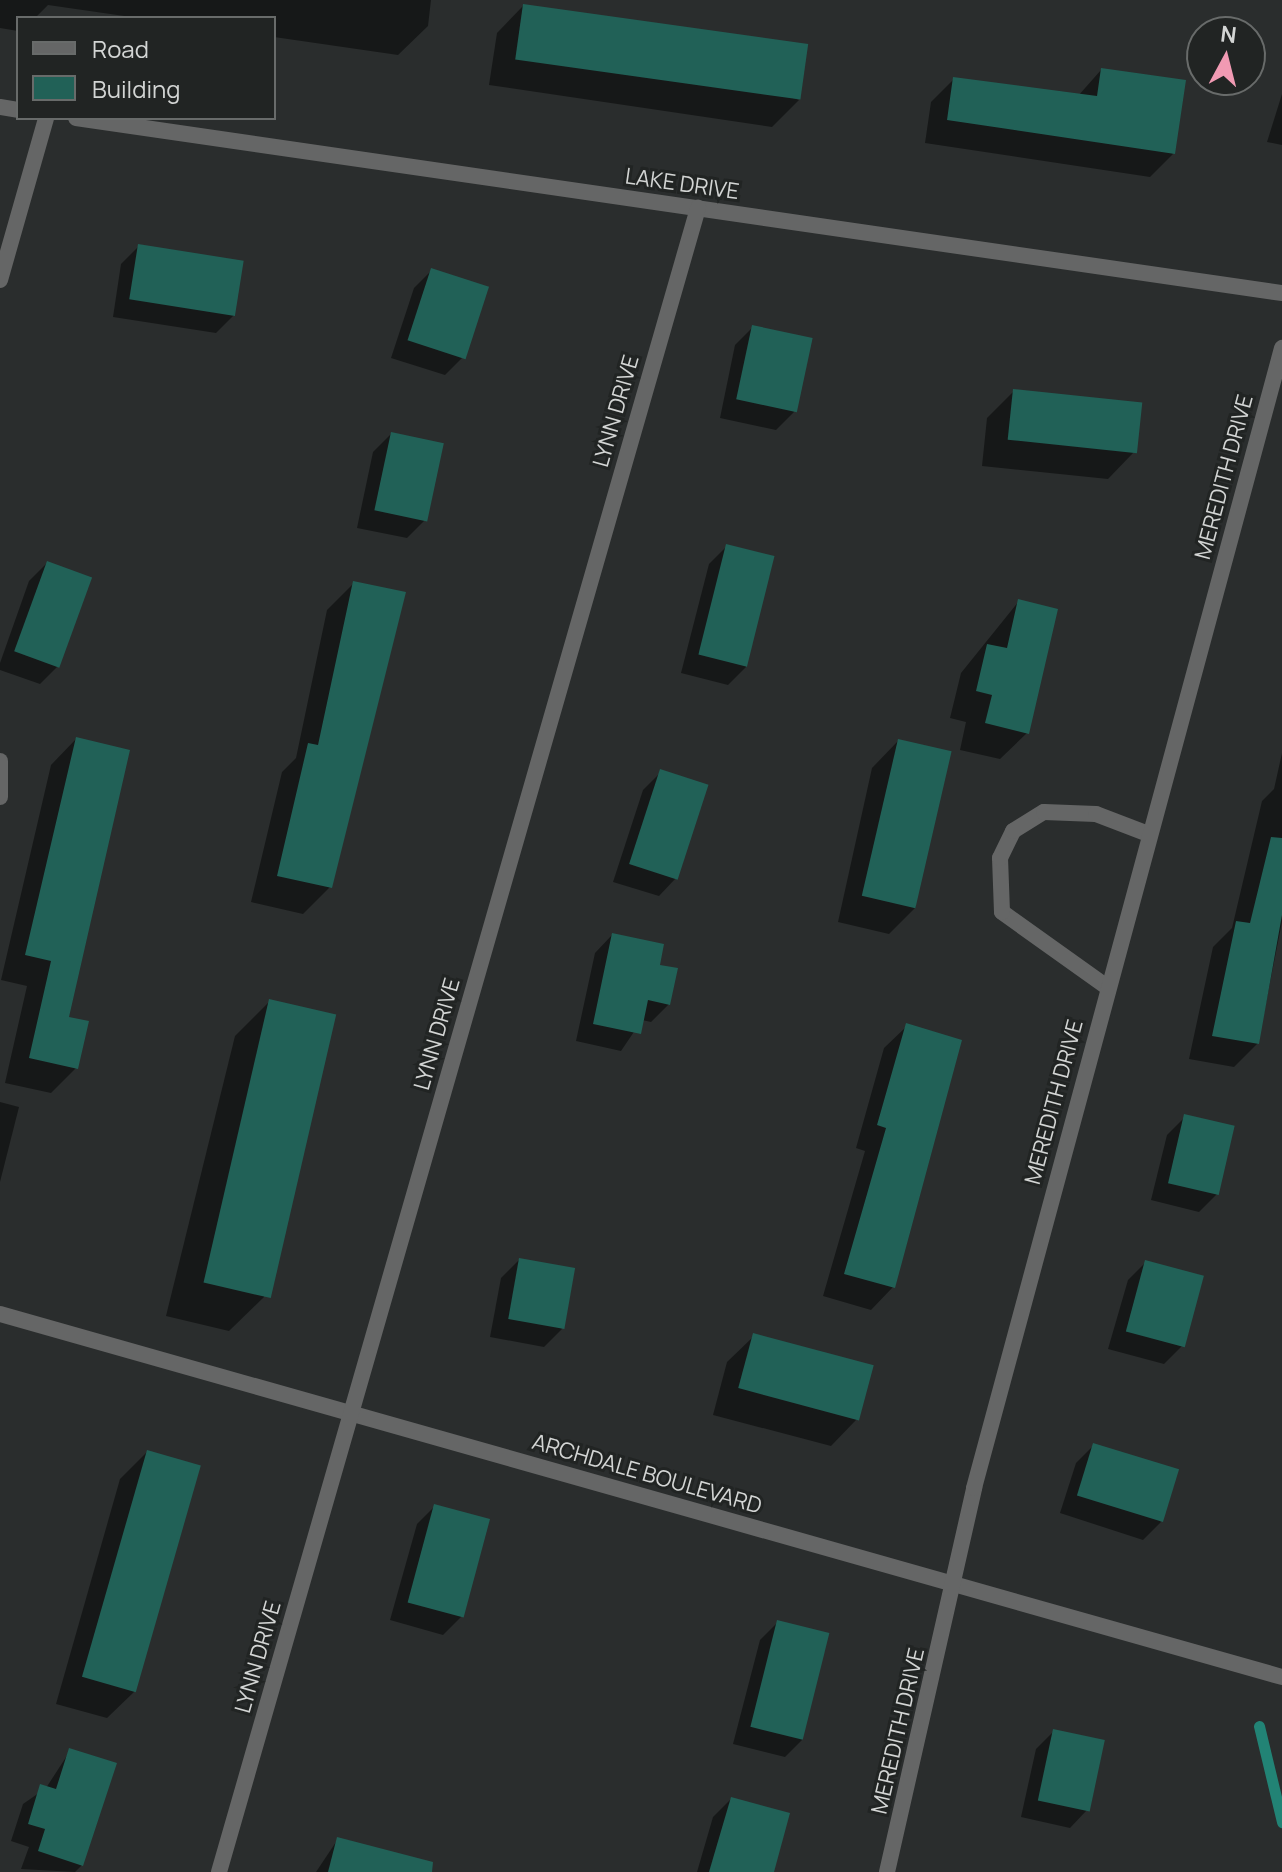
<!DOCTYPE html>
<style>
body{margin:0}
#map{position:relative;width:1282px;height:1872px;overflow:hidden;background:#2a2d2d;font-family:Manrope,sans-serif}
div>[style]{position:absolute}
.shadow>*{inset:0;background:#0007}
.stream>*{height:11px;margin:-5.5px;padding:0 5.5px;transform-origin:5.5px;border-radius:5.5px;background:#228375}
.building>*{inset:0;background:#216157;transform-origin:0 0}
.service>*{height:16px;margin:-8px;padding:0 8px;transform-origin:8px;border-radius:8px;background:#656666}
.minor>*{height:16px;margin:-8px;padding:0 8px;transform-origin:8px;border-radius:8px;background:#656666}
span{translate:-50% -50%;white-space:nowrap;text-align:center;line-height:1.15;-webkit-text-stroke:6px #212423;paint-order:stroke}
.street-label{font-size:22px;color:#d3d5d4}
.legend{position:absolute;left:16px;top:16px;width:260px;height:104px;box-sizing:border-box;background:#212423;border:2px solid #686b6a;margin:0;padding:10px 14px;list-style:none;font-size:24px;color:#d3d5d4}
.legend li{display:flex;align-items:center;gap:16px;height:40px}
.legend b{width:40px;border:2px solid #686b6a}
.north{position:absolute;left:1186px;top:16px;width:80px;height:80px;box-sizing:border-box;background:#212423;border:2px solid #686b6a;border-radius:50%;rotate:7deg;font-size:22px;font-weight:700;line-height:32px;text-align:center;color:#d3d5d4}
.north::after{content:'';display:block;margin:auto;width:28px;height:36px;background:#f19ab3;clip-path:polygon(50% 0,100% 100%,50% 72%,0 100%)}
</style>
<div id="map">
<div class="shadow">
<div style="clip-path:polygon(0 0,431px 0,428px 26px,398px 55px,274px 37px,274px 18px,138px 18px,48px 5px,35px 18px,18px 18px,18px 31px,0 28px)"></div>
<div style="clip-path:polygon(523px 6px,799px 100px,772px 127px,489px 85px,497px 33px)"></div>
<div style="clip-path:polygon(1101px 70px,1173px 154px,1150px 177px,925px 143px,931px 102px,954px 79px,1078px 96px)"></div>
<div style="clip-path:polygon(1282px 94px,1282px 145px,1267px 142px)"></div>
<div style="clip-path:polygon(139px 246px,234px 315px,216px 333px,113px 317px,121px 264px)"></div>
<div style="clip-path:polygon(432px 270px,463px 357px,445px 375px,391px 358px,414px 288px)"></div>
<div style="clip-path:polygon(753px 327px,794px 412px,776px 430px,720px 418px,735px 345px)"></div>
<div style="clip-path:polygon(1014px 391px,1134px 452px,1108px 479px,982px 466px,987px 418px)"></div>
<div style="clip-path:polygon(391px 434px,425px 520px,407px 538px,357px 528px,373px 452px)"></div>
<div style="clip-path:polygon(727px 546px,746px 667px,728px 685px,681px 673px,709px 564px)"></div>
<div style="clip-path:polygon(47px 563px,58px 666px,40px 684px,0 670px,0 663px,29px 581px)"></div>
<div style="clip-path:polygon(354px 583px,330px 887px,303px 914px,251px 902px,282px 772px,296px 758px,327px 610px)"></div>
<div style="clip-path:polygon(1019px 601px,1027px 733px,1000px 759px,960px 750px,966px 722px,950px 718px,961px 673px)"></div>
<div style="clip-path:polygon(76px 739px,66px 1018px,76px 1068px,51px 1093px,5px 1083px,27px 986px,1px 980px,51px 765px)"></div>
<div style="clip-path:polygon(898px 741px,916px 907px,889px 934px,838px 922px,872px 768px)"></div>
<div style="clip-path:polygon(1282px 753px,1282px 922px,1258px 1043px,1234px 1067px,1189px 1059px,1213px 947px,1232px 928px,1262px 801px,1274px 789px)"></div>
<div style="clip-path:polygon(661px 772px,676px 878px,659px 896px,613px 882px,643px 790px)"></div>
<div style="clip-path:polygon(612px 935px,657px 966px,669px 1004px,651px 1022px,642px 1020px,621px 1051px,576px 1041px,595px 953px)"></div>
<div style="clip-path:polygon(270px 1001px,264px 1297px,229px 1331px,166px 1316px,235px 1036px)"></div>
<div style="clip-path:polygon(907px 1026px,893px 1287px,871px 1310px,823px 1296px,865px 1151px,856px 1148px,884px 1048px)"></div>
<div style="clip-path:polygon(0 1102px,19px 1107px,0 1182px)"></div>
<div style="clip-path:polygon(1185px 1117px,1217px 1194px,1199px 1212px,1151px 1200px,1167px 1135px)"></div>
<div style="clip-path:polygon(519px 1260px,562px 1329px,544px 1347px,490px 1337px,501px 1278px)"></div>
<div style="clip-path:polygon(1146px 1262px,1182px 1346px,1164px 1364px,1108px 1349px,1128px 1280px)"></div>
<div style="clip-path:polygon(754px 1336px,857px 1419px,831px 1446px,713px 1415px,727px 1362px)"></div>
<div style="clip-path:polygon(1094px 1445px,1161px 1522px,1143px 1540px,1060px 1513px,1076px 1463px)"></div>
<div style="clip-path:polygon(147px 1452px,134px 1692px,107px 1718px,56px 1704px,120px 1479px)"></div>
<div style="clip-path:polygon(435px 1506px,461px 1617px,443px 1635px,390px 1620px,417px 1524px)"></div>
<div style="clip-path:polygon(778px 1622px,803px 1739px,785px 1757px,733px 1744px,760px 1640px)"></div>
<div style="clip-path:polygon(1054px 1731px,1087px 1810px,1070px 1828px,1021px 1817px,1036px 1749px)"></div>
<div style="clip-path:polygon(70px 1751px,82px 1865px,75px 1872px,21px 1869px,29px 1847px,11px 1841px,23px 1804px,46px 1788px)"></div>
<div style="clip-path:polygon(731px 1799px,772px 1872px,697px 1872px,713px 1817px)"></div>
<div style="clip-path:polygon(338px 1839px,376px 1872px,316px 1872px)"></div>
</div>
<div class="stream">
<div style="left:1259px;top:1726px;width:99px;rotate:76.5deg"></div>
</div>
<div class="building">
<div style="left:523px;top:4px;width:288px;height:56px;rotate:8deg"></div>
<div style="clip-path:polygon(1101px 68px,1186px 80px,1175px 154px,947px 120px,953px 77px,1097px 96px)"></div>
<div style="left:138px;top:244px;width:107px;height:56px;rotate:9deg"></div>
<div style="left:431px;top:268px;width:61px;height:76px;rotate:18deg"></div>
<div style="left:752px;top:325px;width:62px;height:76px;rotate:12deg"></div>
<div style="left:1013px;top:389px;width:130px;height:51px;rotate:6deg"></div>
<div style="left:391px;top:432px;width:54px;height:80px;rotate:12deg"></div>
<div style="left:726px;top:544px;width:50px;height:114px;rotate:14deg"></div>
<div style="left:47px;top:561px;width:48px;height:96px;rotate:20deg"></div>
<div style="clip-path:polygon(353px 581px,406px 592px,332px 888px,277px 876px,308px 743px,318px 745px)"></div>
<div style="clip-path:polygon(1018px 599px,1058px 609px,1029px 734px,985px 723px,992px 695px,976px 691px,987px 644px,1007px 648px)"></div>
<div style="clip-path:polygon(76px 737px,130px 750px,69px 1017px,89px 1021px,78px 1069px,29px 1058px,51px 961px,25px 955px)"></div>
<div style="left:898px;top:739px;width:55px;height:161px;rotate:13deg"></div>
<div style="left:660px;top:769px;width:51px;height:100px;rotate:18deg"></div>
<div style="clip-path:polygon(1271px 837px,1282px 838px,1282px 915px,1259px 1044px,1212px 1036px,1236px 921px,1250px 923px)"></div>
<div style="clip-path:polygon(612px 933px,664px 944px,660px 965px,678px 968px,670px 1005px,648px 1000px,641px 1034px,593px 1024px)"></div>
<div style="left:269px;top:999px;width:69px;height:291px;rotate:13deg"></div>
<div style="clip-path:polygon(906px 1023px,962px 1040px,895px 1288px,844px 1274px,886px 1128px,877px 1125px)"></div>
<div style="left:1184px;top:1114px;width:52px;height:71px;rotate:13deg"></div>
<div style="left:519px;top:1258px;width:57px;height:62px;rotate:10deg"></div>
<div style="left:1145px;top:1260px;width:61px;height:74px;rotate:15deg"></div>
<div style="left:753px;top:1333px;width:125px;height:57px;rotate:15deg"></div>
<div style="left:1093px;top:1443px;width:90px;height:55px;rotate:17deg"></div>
<div style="left:147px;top:1450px;width:56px;height:236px;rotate:16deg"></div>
<div style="left:434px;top:1504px;width:58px;height:102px;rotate:15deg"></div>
<div style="left:777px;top:1620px;width:54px;height:110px;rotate:14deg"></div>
<div style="left:1053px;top:1729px;width:53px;height:73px;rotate:12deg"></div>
<div style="clip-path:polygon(69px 1748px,117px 1763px,83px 1866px,38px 1851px,45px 1829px,28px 1824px,40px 1784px,56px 1789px)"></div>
<div style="clip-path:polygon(731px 1797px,790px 1813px,774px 1872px,709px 1872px)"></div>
<div style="clip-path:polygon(337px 1837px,433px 1862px,432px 1872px,328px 1872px)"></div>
</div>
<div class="service">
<div style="left:0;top:761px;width:36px;rotate:90deg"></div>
<div style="left:1107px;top:987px;width:129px;rotate:-144.5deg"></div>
<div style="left:1002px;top:912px;width:54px;rotate:-92.1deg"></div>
<div style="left:1000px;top:858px;width:30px;rotate:-64deg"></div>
<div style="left:1013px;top:831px;width:36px;rotate:-32deg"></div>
<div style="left:1044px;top:812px;width:52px;rotate:2.2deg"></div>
<div style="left:1096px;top:814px;width:56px;rotate:21deg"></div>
</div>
<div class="minor">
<div style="left:0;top:107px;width:18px;rotate:9deg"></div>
<div style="left:76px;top:118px;width:1219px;rotate:8.26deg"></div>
<div style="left:0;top:280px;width:168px;rotate:-74.1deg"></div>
<div style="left:0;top:1314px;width:1332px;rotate:15.81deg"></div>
<div style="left:219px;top:1872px;width:1732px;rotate:-73.94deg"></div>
<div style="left:887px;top:1872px;width:394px;rotate:-77.2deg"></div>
<div style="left:974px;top:1488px;width:1181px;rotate:-74.88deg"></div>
</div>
<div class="street-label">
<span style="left:682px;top:184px;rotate:8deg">LAKE DRIVE</span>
<span style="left:616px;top:411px;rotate:-74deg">LYNN DRIVE</span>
<span style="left:1224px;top:477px;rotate:-75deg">MEREDITH DRIVE</span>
<span style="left:437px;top:1034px;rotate:-74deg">LYNN DRIVE</span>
<span style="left:1054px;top:1102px;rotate:-75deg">MEREDITH DRIVE</span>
<span style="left:647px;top:1474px;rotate:16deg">ARCHDALE BOULEVARD</span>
<span style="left:258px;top:1657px;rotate:-74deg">LYNN DRIVE</span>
<span style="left:898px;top:1731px;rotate:-77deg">MEREDITH DRIVE</span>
</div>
<ul class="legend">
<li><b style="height:10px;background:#656666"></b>Road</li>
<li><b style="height:22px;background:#216157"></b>Building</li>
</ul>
<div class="north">N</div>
</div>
